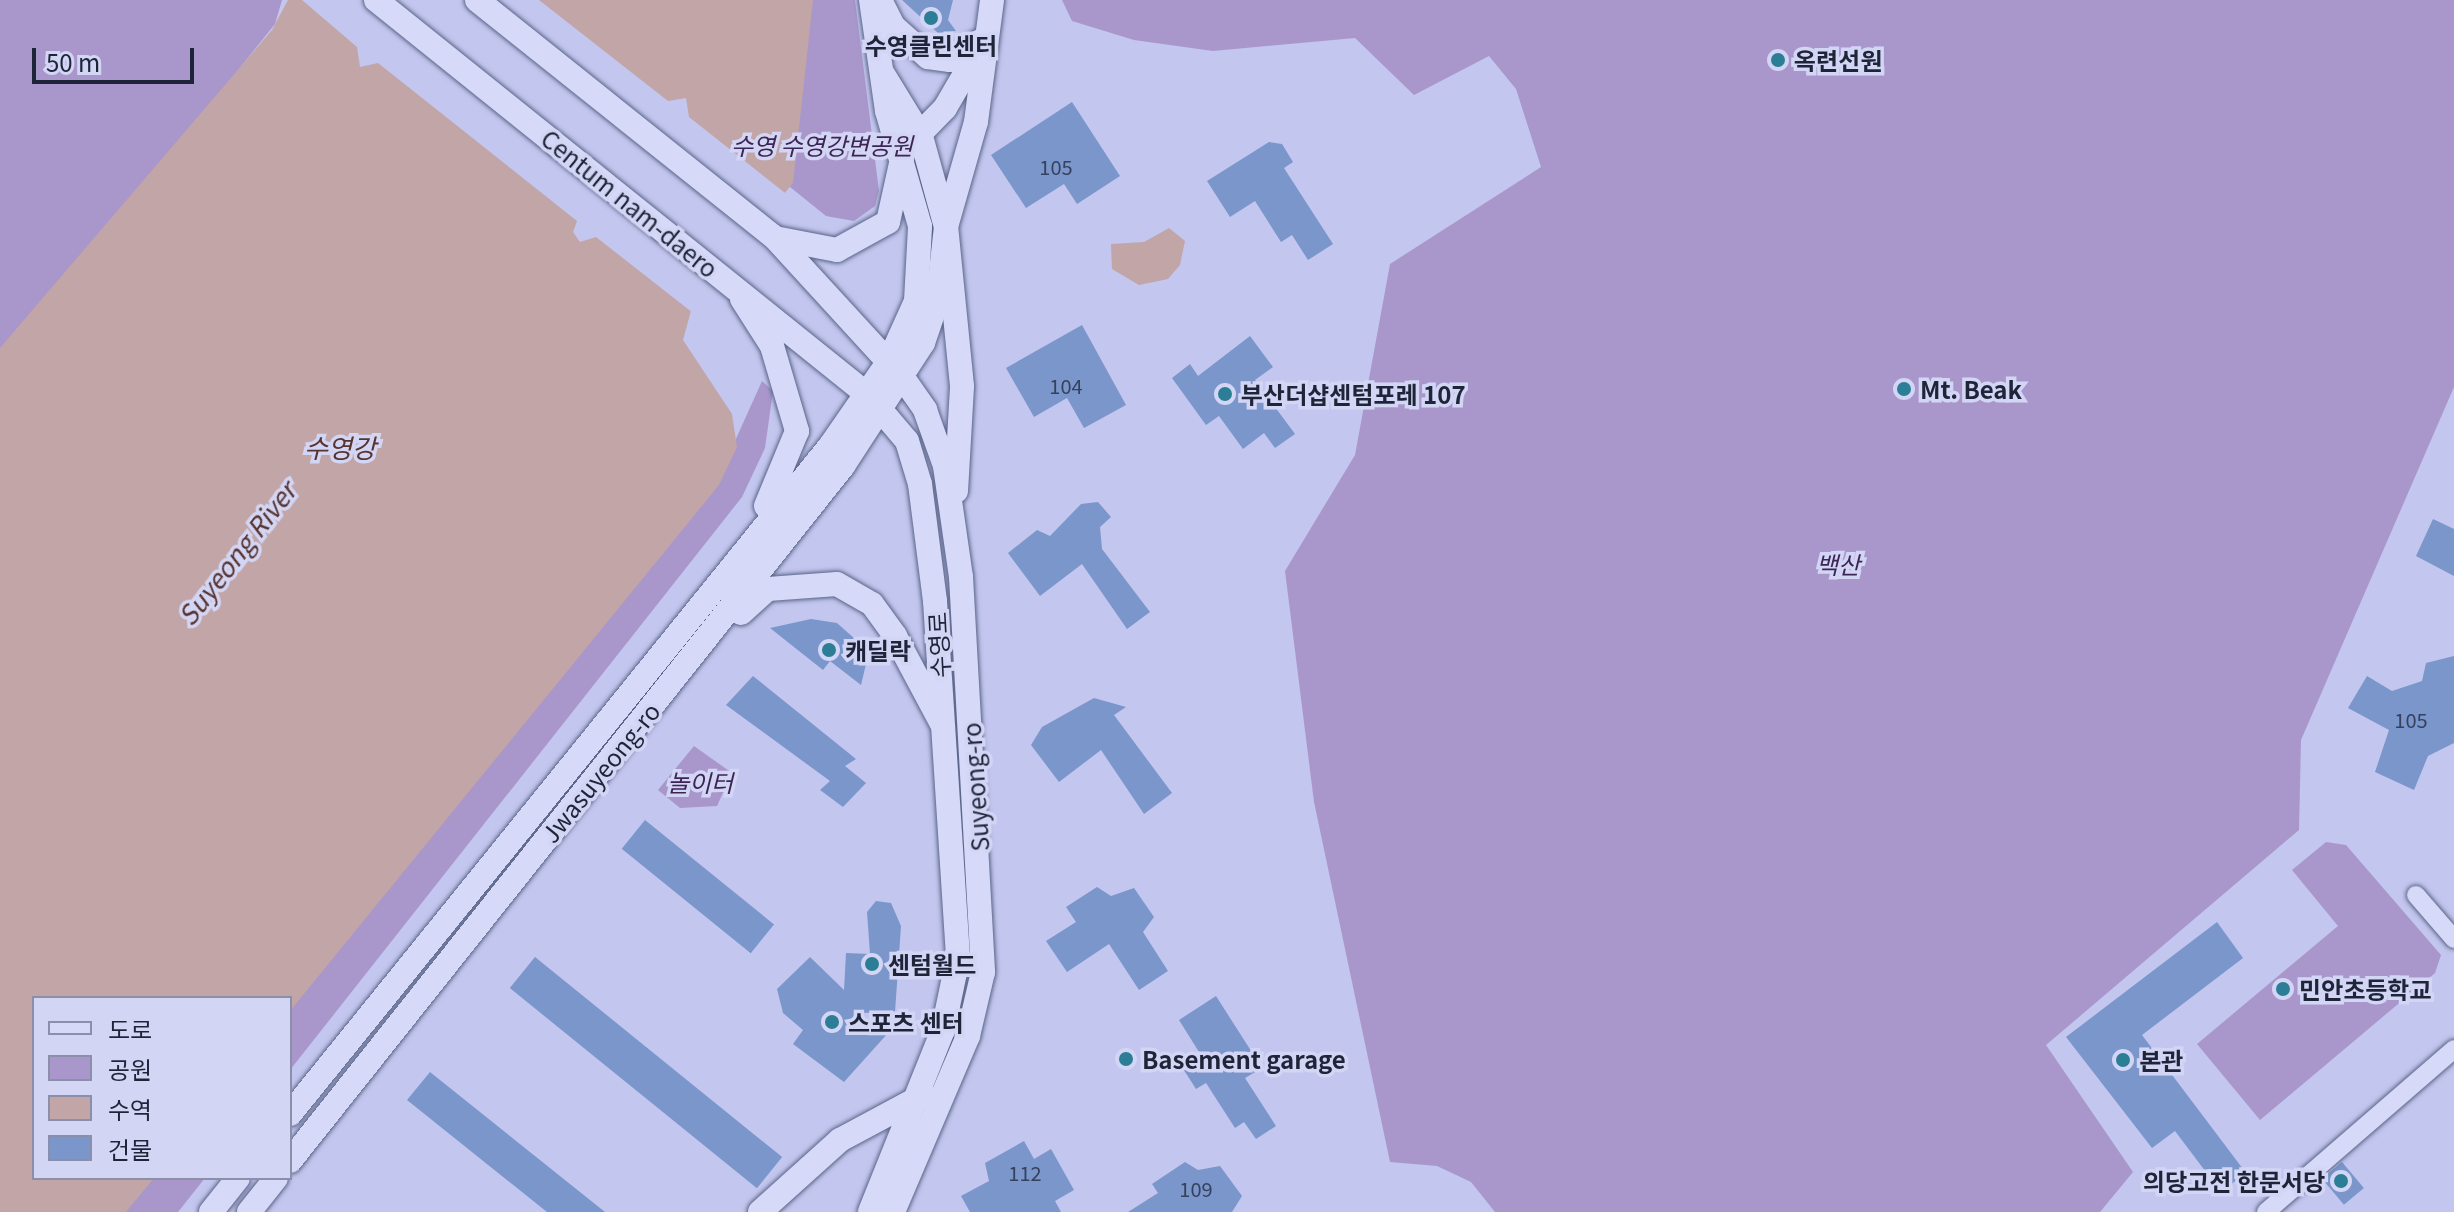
<!DOCTYPE html>
<meta charset="utf-8">
<style>
body{margin:0}
#map{position:relative;width:2454px;height:1212px;overflow:hidden;background:#c3c6ee;font-family:Georgia,"Noto Sans KR",serif}
div>[style]{position:absolute}
.green>*{inset:0;background:#a997cc}
.water>*{inset:0;background:#c1a5a7}
.pier>*{inset:0;background:#c3c6ee}
.building>*{inset:0;background:#7a96cb;transform-origin:0 0}
.roads{filter:drop-shadow(0 0 2px #5a6588) drop-shadow(0 0 2px #5a6588)}
.street>*{height:18px;margin:-9px;padding:0 9px;transform-origin:9px;border-radius:9px;background:#d6d9f8}
.secondary>*{height:24px;margin:-12px;padding:0 12px;transform-origin:12px;border-radius:12px;background:#d6d9f8}
.dots>*{width:22px;height:22px;translate:-50% -50%;box-sizing:border-box;border:4px solid #d3d5f5;border-radius:50%}
span{translate:-50% -50%;white-space:nowrap;text-align:center;line-height:1.15;-webkit-text-stroke:7px #d3d5f5;paint-order:stroke}
.number-label{font-size:20px;color:#35415d}
.number-label span{-webkit-text-stroke-width:0}
.poi-label{font-size:24px;color:#1e2538;font-weight:700}
.left{translate:0 -50%;text-align:left}
.right{translate:-100% -50%;text-align:right}
.park-label{font-size:24px;color:#3c2554;font-style:italic}
.street-label{font-size:24px;color:#1e2538}
.water-label{font-size:26px;color:#57342e;font-style:italic}
.legend{position:absolute;left:32px;top:996px;width:260px;height:184px;box-sizing:border-box;background:#d3d5f5;border:2px solid #8b8fa9;margin:0;padding:10px 14px;list-style:none;font-size:24px;color:#1e2538}
.legend li{display:flex;align-items:center;gap:16px;height:40px}
.legend b{width:40px;border:2px solid #8b8fa9}
.scale{position:absolute;left:32px;top:48px;width:162px;height:36px;box-sizing:border-box;border:4px solid #1e2538;border-top:0;padding-left:10px;font-size:24px;line-height:28px;white-space:nowrap;color:#1e2538;-webkit-text-stroke:6px #d3d5f5;paint-order:stroke}
</style>
<div id="map">
<div class="green">
<div style="clip-path:polygon(0 0,282px 0,275px 24px,0 367px)"></div>
<div style="clip-path:polygon(789px 0,855px 0,879px 191px,875px 206px,854px 221px,826px 216px,769px 170px)"></div>
<div style="clip-path:polygon(1062px 0,2454px 0,2454px 387px,2301px 740px,2299px 830px,2046px 1045px,2133px 1172px,2100px 1212px,1495px 1212px,1471px 1182px,1437px 1166px,1390px 1162px,1314px 802px,1285px 571px,1355px 455px,1390px 264px,1541px 167px,1516px 89px,1489px 56px,1414px 95px,1355px 38px,1213px 51px,1134px 40px,1072px 21px)"></div>
<div style="clip-path:polygon(762px 381px,773px 391px,765px 448px,742px 497px,290px 1070px,290px 998px,275px 998px,726px 461px)"></div>
<div style="clip-path:polygon(694px 746px,732px 773px,717px 806px,680px 808px,658px 790px)"></div>
<div style="clip-path:polygon(2326px 842px,2346px 845px,2441px 955px,2435px 973px,2260px 1120px,2197px 1044px,2338px 926px,2292px 870px)"></div>
<div style="clip-path:polygon(128px 1178px,205px 1178px,178px 1212px,100px 1212px)"></div>
</div>
<div class="water">
<div style="clip-path:polygon(288px 0,813px 0,793px 183px,692px 307px,683px 340px,732px 414px,737px 447px,719px 485px,290px 1011px,290px 998px,34px 998px,34px 1178px,154px 1178px,126px 1212px,0 1212px,0 348px,272px 30px)"></div>
<div style="clip-path:polygon(1169px 228px,1185px 241px,1180px 265px,1168px 279px,1139px 285px,1112px 269px,1111px 244px,1144px 242px)"></div>
</div>
<div class="pier">
<div style="clip-path:polygon(302px 0,539px 0,668px 101px,686px 98px,689px 117px,789px 196px,693px 313px,596px 237px,580px 242px,573px 232px,577px 221px,378px 63px,360px 67px,357px 47px)"></div>
</div>
<div class="building">
<div style="clip-path:polygon(902px 0,953px 0,948px 20px,956px 31px,938px 33px)"></div>
<div style="clip-path:polygon(1072px 102px,1120px 176px,1077px 204px,1064px 184px,1026px 208px,991px 155px)"></div>
<div style="clip-path:polygon(1269px 142px,1282px 144px,1293px 162px,1284px 168px,1333px 244px,1308px 260px,1292px 235px,1281px 242px,1255px 201px,1230px 217px,1207px 181px)"></div>
<div style="clip-path:polygon(1082px 325px,1126px 405px,1084px 428px,1067px 398px,1034px 417px,1006px 368px)"></div>
<div style="clip-path:polygon(1250px 336px,1273px 367px,1255px 380px,1295px 434px,1275px 448px,1264px 433px,1243px 449px,1219px 416px,1206px 425px,1172px 378px,1190px 364px,1198px 376px)"></div>
<div style="clip-path:polygon(1098px 502px,1111px 517px,1100px 527px,1102px 549px,1150px 612px,1127px 629px,1082px 564px,1040px 596px,1008px 553px,1037px 530px,1050px 536px,1081px 504px)"></div>
<div style="clip-path:polygon(2433px 519px,2454px 529px,2454px 576px,2416px 556px)"></div>
<div style="clip-path:polygon(811px 619px,837px 623px,855px 639px,866px 664px,861px 685px,830px 661px,823px 670px,770px 628px)"></div>
<div style="clip-path:polygon(2454px 656px,2454px 743px,2428px 756px,2414px 790px,2375px 772px,2389px 730px,2348px 708px,2367px 676px,2392px 691px,2422px 681px,2426px 663px)"></div>
<div style="clip-path:polygon(753px 676px,856px 759px,845px 766px,866px 783px,843px 807px,820px 790px,830px 781px,726px 705px)"></div>
<div style="clip-path:polygon(1094px 698px,1126px 707px,1114px 715px,1172px 793px,1144px 814px,1101px 750px,1059px 782px,1031px 745px,1042px 727px)"></div>
<div style="left:645px;top:820px;width:166px;height:37px;rotate:39deg"></div>
<div style="clip-path:polygon(1097px 887px,1111px 896px,1134px 888px,1154px 917px,1143px 932px,1168px 971px,1139px 990px,1109px 944px,1067px 972px,1046px 941px,1076px 922px,1066px 907px)"></div>
<div style="clip-path:polygon(876px 901px,891px 903px,901px 926px,895px 1012px,858px 1013px,888px 1033px,844px 1082px,793px 1044px,803px 1030px,783px 1013px,777px 989px,810px 957px,844px 990px,846px 953px,870px 954px,867px 912px)"></div>
<div style="clip-path:polygon(2217px 922px,2243px 958px,2142px 1035px,2246px 1173px,2221px 1192px,2175px 1131px,2152px 1148px,2066px 1037px)"></div>
<div style="left:535px;top:957px;width:318px;height:40px;rotate:39deg"></div>
<div style="clip-path:polygon(1216px 996px,1262px 1068px,1245px 1078px,1276px 1126px,1256px 1139px,1244px 1122px,1235px 1128px,1206px 1083px,1196px 1089px,1180px 1064px,1199px 1052px,1179px 1020px)"></div>
<div style="clip-path:polygon(430px 1072px,605px 1212px,547px 1212px,407px 1100px)"></div>
<div style="clip-path:polygon(1024px 1141px,1034px 1159px,1051px 1149px,1074px 1190px,1055px 1201px,1061px 1212px,970px 1212px,961px 1196px,989px 1181px,985px 1163px)"></div>
<div style="clip-path:polygon(1185px 1162px,1198px 1170px,1220px 1166px,1242px 1196px,1232px 1212px,1128px 1212px,1158px 1193px,1152px 1184px)"></div>
<div style="left:2342px;top:1162px;width:34px;height:26px;rotate:50deg"></div>
</div>
<div class="roads">
<div class="street">
<div style="left:2416px;top:895px;width:58px;rotate:49.2deg"></div>
<div style="left:2266px;top:1212px;width:249px;rotate:-40.9deg"></div>
</div>
<div class="secondary">
<div style="left:376px;top:0;width:631px;rotate:38.76deg"></div>
<div style="left:868px;top:395px;width:60px;rotate:49.7deg"></div>
<div style="left:907px;top:441px;width:45px;rotate:73.2deg"></div>
<div style="left:920px;top:484px;width:118px;rotate:82.7deg"></div>
<div style="left:935px;top:601px;width:358px;rotate:86.3deg"></div>
<div style="left:958px;top:958px;width:74px;rotate:101.8deg"></div>
<div style="left:943px;top:1030px;width:196px;rotate:111.9deg"></div>
<div style="left:477px;top:0;width:380px;rotate:38.6deg"></div>
<div style="left:774px;top:237px;width:191px;rotate:47.5deg"></div>
<div style="left:903px;top:378px;width:39px;rotate:55deg"></div>
<div style="left:925px;top:410px;width:59px;rotate:70.3deg"></div>
<div style="left:945px;top:466px;width:112px;rotate:81.8deg"></div>
<div style="left:961px;top:577px;width:396px;rotate:86.8deg"></div>
<div style="left:983px;top:972px;width:66px;rotate:103.2deg"></div>
<div style="left:968px;top:1036px;width:191px;rotate:113.1deg"></div>
<div style="left:880px;top:0;width:29px;rotate:63deg"></div>
<div style="left:893px;top:26px;width:47px;rotate:41.5deg"></div>
<div style="left:928px;top:57px;width:22px;rotate:8deg"></div>
<div style="left:950px;top:60px;width:36px;rotate:-32deg"></div>
<div style="left:780px;top:239px;width:58px;rotate:10.9deg"></div>
<div style="left:837px;top:250px;width:58px;rotate:-28.8deg"></div>
<div style="left:888px;top:222px;width:74px;rotate:-77.5deg"></div>
<div style="left:904px;top:150px;width:59px;rotate:-45.7deg"></div>
<div style="left:945px;top:108px;width:75px;rotate:-59.7deg"></div>
<div style="left:742px;top:299px;width:56px;rotate:57.4deg"></div>
<div style="left:772px;top:346px;width:89px;rotate:73.6deg"></div>
<div style="left:797px;top:431px;width:81px;rotate:112.5deg"></div>
<div style="left:956px;top:491px;width:105px;rotate:-86.7deg"></div>
<div style="left:962px;top:386px;width:160px;rotate:-95.7deg"></div>
<div style="left:946px;top:227px;width:109px;rotate:-74.1deg"></div>
<div style="left:976px;top:122px;width:123px;rotate:-82.5deg"></div>
<div style="left:741px;top:613px;width:36px;rotate:-42deg"></div>
<div style="left:768px;top:589px;width:69px;rotate:-4.1deg"></div>
<div style="left:837px;top:584px;width:40px;rotate:29.7deg"></div>
<div style="left:872px;top:604px;width:39px;rotate:54deg"></div>
<div style="left:895px;top:636px;width:98px;rotate:61.9deg"></div>
<div style="left:290px;top:1114px;width:859px;rotate:-51.05deg"></div>
<div style="left:830px;top:446px;width:103px;rotate:-55.2deg"></div>
<div style="left:889px;top:361px;width:66px;rotate:-65.8deg"></div>
<div style="left:916px;top:301px;width:75px;rotate:-86.9deg"></div>
<div style="left:920px;top:226px;width:120px;rotate:-106deg"></div>
<div style="left:887px;top:111px;width:112px;rotate:-98.2deg"></div>
<div style="left:290px;top:1161px;width:888px;rotate:-51.49deg"></div>
<div style="left:843px;top:466px;width:147px;rotate:-57deg"></div>
<div style="left:923px;top:343px;width:46px;rotate:-71.2deg"></div>
<div style="left:938px;top:299px;width:72px;rotate:-83.7deg"></div>
<div style="left:946px;top:227px;width:94px;rotate:-105.4deg"></div>
<div style="left:921px;top:136px;width:73px;rotate:-121.5deg"></div>
<div style="left:211px;top:1212px;width:43px;rotate:-51.5deg"></div>
<div style="left:249px;top:1212px;width:43px;rotate:-51.5deg"></div>
<div style="left:760px;top:1212px;width:108px;rotate:-42deg"></div>
<div style="left:840px;top:1140px;width:95px;rotate:-28.2deg"></div>
</div>
</div>
<div class="dots">
<div style="left:931px;top:18px;background:#2b7e96"></div>
<div style="left:1778px;top:60px;background:#2b7e96"></div>
<div style="left:1904px;top:389px;background:#2b7e96"></div>
<div style="left:1225px;top:394px;background:#2b7e96"></div>
<div style="left:829px;top:650px;background:#2b7e96"></div>
<div style="left:872px;top:964px;background:#2b7e96"></div>
<div style="left:2283px;top:989px;background:#2b7e96"></div>
<div style="left:832px;top:1022px;background:#2b7e96"></div>
<div style="left:1126px;top:1059px;background:#2b7e96"></div>
<div style="left:2123px;top:1060px;background:#2b7e96"></div>
<div style="left:2341px;top:1181px;background:#2b7e96"></div>
</div>
<div class="number-label">
<span style="left:1056px;top:166px">105</span>
<span style="left:1066px;top:385px">104</span>
<span style="left:2411px;top:719px">105</span>
<span style="left:1025px;top:1172px">112</span>
<span style="left:1196px;top:1188px">109</span>
</div>
<div class="poi-label">
<span style="left:931px;top:45px">수영클린센터</span>
<span class="left" style="left:1794px;top:60px">옥련선원</span>
<span class="left" style="left:1920px;top:389px">Mt. Beak</span>
<span class="left" style="left:1241px;top:394px">부산더샵센텀포레 107</span>
<span class="left" style="left:845px;top:650px">캐딜락</span>
<span class="left" style="left:888px;top:964px">센텀월드</span>
<span class="left" style="left:2299px;top:989px">민안초등학교</span>
<span class="left" style="left:848px;top:1022px">스포츠 센터</span>
<span class="left" style="left:1142px;top:1059px">Basement garage</span>
<span class="left" style="left:2139px;top:1060px">본관</span>
<span class="right" style="left:2325px;top:1181px">의당고전 한문서당</span>
</div>
<div class="park-label">
<span style="left:822px;top:145px">수영 수영강변공원</span>
<span style="left:1838px;top:564px">백산</span>
<span style="left:700px;top:782px">놀이터</span>
</div>
<div class="street-label">
<span style="left:630px;top:203px;rotate:39deg">Centum nam-daero</span>
<span style="left:938px;top:645px;rotate:-93deg">수영로</span>
<span style="left:600px;top:772px;rotate:-51deg">Jwasuyeong-ro</span>
<span style="left:975px;top:787px;rotate:-94deg">Suyeong-ro</span>
</div>
<div class="water-label">
<span style="left:340px;top:447px">수영강</span>
<span style="left:236px;top:553px;rotate:-52deg">Suyeong River</span>
</div>
<ul class="legend">
<li><b style="height:10px;background:#d6d9f8"></b>도로</li>
<li><b style="height:22px;background:#a997cc"></b>공원</li>
<li><b style="height:22px;background:#c1a5a7"></b>수역</li>
<li><b style="height:22px;background:#7a96cb"></b>건물</li>
</ul>
<div class="scale">50 m</div>
</div>
